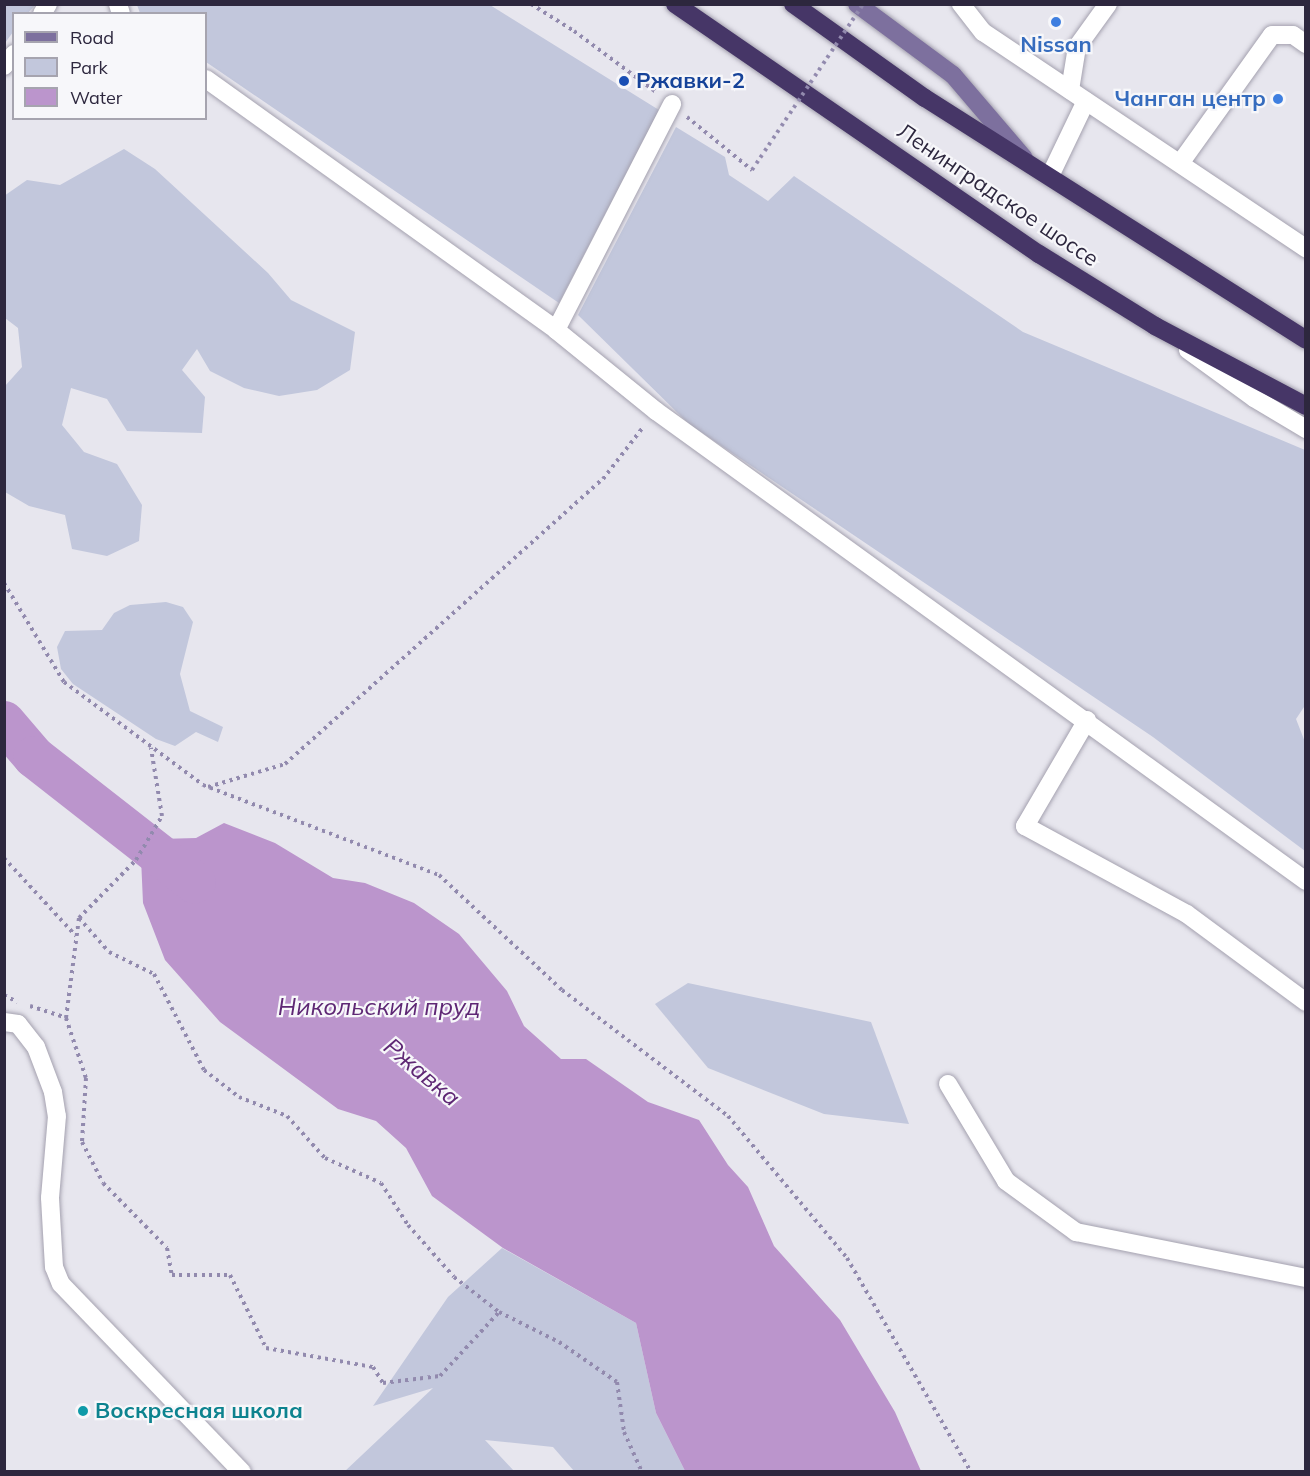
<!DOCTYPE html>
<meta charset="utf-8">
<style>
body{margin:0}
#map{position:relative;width:1310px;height:1476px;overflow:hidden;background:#e7e6ee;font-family:Mulish,sans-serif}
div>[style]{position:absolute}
.green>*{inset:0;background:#c2c7dc}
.water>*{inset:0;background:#bb95cc}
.river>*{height:42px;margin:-21px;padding:0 21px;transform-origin:21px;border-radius:21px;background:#bb95cc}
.path>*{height:4px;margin-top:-2px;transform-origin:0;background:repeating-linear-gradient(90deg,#928aae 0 3px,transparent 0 7.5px)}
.roads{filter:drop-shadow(0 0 2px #a4a1af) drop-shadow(0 0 2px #a4a1af)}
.minor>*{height:18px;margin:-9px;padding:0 9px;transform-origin:9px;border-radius:9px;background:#fff}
.major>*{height:18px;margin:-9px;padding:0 9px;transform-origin:9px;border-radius:9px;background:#7d709e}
.highway>*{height:18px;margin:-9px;padding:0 9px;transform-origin:9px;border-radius:9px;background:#463667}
.path-bridge>*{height:4px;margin-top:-2px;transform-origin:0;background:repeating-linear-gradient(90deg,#928aae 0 3px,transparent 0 7.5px)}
.dots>*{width:16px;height:16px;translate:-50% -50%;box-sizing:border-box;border:3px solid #f7f7fa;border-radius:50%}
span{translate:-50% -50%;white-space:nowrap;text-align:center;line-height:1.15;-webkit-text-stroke:4.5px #f7f7fa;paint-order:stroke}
.shop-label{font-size:22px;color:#366cbe;font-weight:700}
.right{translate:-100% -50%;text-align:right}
.transit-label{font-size:22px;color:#164399;font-weight:700}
.left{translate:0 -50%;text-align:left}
.street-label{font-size:22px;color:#2d273e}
.culture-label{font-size:22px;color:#0d838f;font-weight:700}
.water-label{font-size:24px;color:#5e2774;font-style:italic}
.frame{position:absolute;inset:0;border:6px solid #2d273e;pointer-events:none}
.legend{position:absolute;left:12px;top:12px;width:195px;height:108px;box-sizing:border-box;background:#f7f7fa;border:2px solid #a6a4af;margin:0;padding:8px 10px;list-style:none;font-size:18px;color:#2d273e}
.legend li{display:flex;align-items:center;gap:12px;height:30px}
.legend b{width:30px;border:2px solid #a6a4af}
</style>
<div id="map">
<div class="green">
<div style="clip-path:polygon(5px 4px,35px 5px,28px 13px,14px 14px,13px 32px,5px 43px)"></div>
<div style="clip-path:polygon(137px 5px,490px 5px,659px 110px,559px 303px,206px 62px,206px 14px,140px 13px)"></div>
<div style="clip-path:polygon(676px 127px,725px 157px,729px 175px,768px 201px,794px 176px,1023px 332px,1305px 450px,1306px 704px,1296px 719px,1305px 742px,1305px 851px,1153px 737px,689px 424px,578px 315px)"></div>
<div style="clip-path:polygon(124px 149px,155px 169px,268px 273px,291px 300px,355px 332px,350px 370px,317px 390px,279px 396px,244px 388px,210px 371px,197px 349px,182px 370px,205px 397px,202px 433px,127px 431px,107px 399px,71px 388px,62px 425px,84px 452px,117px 464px,142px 505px,139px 541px,107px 556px,72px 549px,65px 515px,29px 506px,5px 492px,5px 386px,22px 367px,18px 328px,5px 318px,4px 196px,27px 180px,60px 185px)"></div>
<div style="clip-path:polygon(166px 602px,183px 607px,193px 622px,180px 674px,190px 711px,223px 727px,218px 742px,196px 732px,175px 746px,156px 739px,73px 684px,61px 669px,57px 647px,65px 631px,102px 630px,114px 613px,130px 605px)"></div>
<div style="clip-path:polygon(688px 983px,871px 1022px,909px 1124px,824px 1114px,708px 1068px,655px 1004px)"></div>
<div style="clip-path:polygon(502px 1248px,636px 1323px,656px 1413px,685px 1471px,574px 1471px,553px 1447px,485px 1440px,514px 1471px,344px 1472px,433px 1388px,373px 1406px,448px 1297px)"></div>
</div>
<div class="water">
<div style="clip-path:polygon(224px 823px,275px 843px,333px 878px,365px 883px,414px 903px,459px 934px,507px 991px,524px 1026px,561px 1059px,586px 1059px,648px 1102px,699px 1120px,728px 1165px,748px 1187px,774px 1246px,840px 1320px,895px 1412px,921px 1471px,685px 1471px,656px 1413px,636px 1323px,503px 1248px,432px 1196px,406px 1148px,376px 1121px,338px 1109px,220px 1022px,165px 960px,143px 903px,141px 858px,160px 839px,196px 838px)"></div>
</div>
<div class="river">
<div style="left:4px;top:722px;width:46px;rotate:49.4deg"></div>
<div style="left:34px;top:757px;width:204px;rotate:38deg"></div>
</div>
<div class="path">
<div style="left:531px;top:4px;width:51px;rotate:32.1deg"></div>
<div style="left:574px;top:31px;width:102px;rotate:36.6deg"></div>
<div style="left:687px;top:117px;width:84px;rotate:39.2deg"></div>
<div style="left:4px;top:583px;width:116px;rotate:58.8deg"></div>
<div style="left:64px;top:682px;width:173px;rotate:36.5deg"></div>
<div style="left:203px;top:785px;width:253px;rotate:20.9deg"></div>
<div style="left:439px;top:875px;width:168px;rotate:43.1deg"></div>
<div style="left:562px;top:990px;width:208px;rotate:37.2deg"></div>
<div style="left:728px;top:1116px;width:185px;rotate:50deg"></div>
<div style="left:847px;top:1258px;width:247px;rotate:59.9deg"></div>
<div style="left:208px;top:787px;width:80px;rotate:-16.6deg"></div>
<div style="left:285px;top:764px;width:427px;rotate:-41.9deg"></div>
<div style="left:603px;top:479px;width:67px;rotate:-52.3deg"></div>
<div style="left:4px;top:858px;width:106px;rotate:47.3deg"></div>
<div style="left:79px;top:918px;width:45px;rotate:48.6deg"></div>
<div style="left:109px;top:952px;width:50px;rotate:26.1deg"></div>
<div style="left:154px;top:974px;width:108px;rotate:62.5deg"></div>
<div style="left:204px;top:1070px;width:44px;rotate:37.6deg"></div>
<div style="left:239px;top:1097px;width:52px;rotate:21.6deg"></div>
<div style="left:287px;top:1116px;width:57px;rotate:47.9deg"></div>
<div style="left:325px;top:1158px;width:61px;rotate:24.1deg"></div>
<div style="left:381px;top:1183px;width:50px;rotate:57.3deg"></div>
<div style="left:408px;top:1225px;width:69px;rotate:48.5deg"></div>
<div style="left:454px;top:1277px;width:57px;rotate:37.9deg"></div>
<div style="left:499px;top:1312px;width:67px;rotate:26.6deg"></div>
<div style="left:559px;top:1342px;width:70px;rotate:34.6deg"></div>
<div style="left:617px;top:1382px;width:50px;rotate:82deg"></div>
<div style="left:624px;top:1432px;width:44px;rotate:65.8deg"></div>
<div style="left:4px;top:995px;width:15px;rotate:28deg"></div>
<div style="left:30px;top:1006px;width:38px;rotate:18deg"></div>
<div style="left:66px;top:1018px;width:63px;rotate:71.6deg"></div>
<div style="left:86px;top:1078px;width:64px;rotate:93.6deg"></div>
<div style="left:82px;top:1142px;width:46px;rotate:62.9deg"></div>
<div style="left:103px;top:1183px;width:91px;rotate:45.4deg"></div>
<div style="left:167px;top:1248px;width:27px;rotate:80deg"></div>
<div style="left:172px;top:1275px;width:58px"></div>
<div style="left:230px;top:1275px;width:81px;rotate:63.7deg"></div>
<div style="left:266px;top:1348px;width:109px;rotate:10.1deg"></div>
<div style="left:373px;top:1367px;width:19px;rotate:58deg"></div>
<div style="left:383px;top:1383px;width:57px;rotate:-7deg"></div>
<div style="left:440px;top:1376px;width:87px;rotate:-47.3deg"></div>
<div style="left:66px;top:1018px;width:101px;rotate:-82.6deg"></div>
<div style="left:79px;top:918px;width:81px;rotate:-45.5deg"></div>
<div style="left:136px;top:860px;width:51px;rotate:-59.4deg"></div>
<div style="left:162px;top:816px;width:69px;rotate:-99.2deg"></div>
<div style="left:4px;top:1471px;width:1px;rotate:45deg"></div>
</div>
<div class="roads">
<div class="minor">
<div style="left:118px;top:4px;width:10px;rotate:73deg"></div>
<div style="left:961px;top:4px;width:36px;rotate:52deg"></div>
<div style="left:983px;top:32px;width:389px;rotate:33.8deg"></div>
<div style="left:42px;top:14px;width:12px;rotate:-59deg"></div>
<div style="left:4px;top:66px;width:16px;rotate:-50deg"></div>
<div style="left:206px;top:79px;width:431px;rotate:35.6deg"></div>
<div style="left:556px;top:330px;width:129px;rotate:39deg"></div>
<div style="left:656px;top:411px;width:802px;rotate:35.87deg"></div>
<div style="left:1070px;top:90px;width:44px;rotate:-80.8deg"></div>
<div style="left:1077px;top:47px;width:53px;rotate:-54.2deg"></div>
<div style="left:1181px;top:162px;width:156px;rotate:-54.4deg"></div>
<div style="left:1272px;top:35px;width:21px"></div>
<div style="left:1293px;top:35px;width:16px;rotate:35deg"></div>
<div style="left:1050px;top:176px;width:83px;rotate:-64.4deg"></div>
<div style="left:556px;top:330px;width:254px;rotate:-62.8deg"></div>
<div style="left:1188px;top:350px;width:82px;rotate:36deg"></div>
<div style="left:1254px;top:398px;width:61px;rotate:30.8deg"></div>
<div style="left:1087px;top:720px;width:123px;rotate:120.3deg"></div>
<div style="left:1025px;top:826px;width:184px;rotate:28.5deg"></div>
<div style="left:1187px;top:914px;width:148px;rotate:36.5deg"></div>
<div style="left:4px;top:1022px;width:14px;rotate:8deg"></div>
<div style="left:18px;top:1024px;width:29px;rotate:52deg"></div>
<div style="left:36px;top:1047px;width:48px;rotate:69.3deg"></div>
<div style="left:53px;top:1092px;width:24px;rotate:81deg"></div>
<div style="left:57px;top:1116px;width:82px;rotate:94.9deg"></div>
<div style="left:50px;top:1198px;width:69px;rotate:86.7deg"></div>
<div style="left:54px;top:1267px;width:18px;rotate:68deg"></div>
<div style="left:61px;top:1284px;width:261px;rotate:46.1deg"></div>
<div style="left:948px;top:1084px;width:113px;rotate:59.1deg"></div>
<div style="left:1006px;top:1181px;width:87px;rotate:36.1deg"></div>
<div style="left:1076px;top:1232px;width:235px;rotate:11.3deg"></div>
</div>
<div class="major">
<div style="left:857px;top:4px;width:119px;rotate:36.5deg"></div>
<div style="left:953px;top:75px;width:109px;rotate:49.5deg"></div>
</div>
<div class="highway">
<div style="left:675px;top:4px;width:442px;rotate:34.5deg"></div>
<div style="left:1039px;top:254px;width:137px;rotate:31.8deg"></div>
<div style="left:1155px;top:326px;width:171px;rotate:27.9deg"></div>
<div style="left:793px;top:4px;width:162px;rotate:35.5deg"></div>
<div style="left:925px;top:98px;width:451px;rotate:32.4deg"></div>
</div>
</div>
<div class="path-bridge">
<div style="left:752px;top:170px;width:200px;rotate:-56.2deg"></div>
</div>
<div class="dots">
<div style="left:1056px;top:22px;background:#3f7fe0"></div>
<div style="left:624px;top:81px;background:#1a4fb4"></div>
<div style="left:1278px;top:99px;background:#3f7fe0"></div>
<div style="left:83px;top:1411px;background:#0f9aa8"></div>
</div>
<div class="shop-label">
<span style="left:1056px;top:45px">Nissan</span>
<span class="right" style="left:1266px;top:99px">Чанган центр</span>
</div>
<div class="transit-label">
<span class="left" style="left:636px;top:81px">Ржавки-2</span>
</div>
<div class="street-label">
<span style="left:998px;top:195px;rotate:34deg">Ленинградское шоссе</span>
</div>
<div class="culture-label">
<span class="left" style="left:95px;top:1411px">Воскресная школа</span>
</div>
<div class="water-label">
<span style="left:379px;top:1007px">Никольский пруд</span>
<span style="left:422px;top:1072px;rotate:40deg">Ржавка</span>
</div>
<div class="frame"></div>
<ul class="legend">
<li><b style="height:8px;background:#7d709e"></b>Road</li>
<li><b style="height:16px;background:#c2c7dc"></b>Park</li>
<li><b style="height:16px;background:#bb95cc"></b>Water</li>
</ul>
</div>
